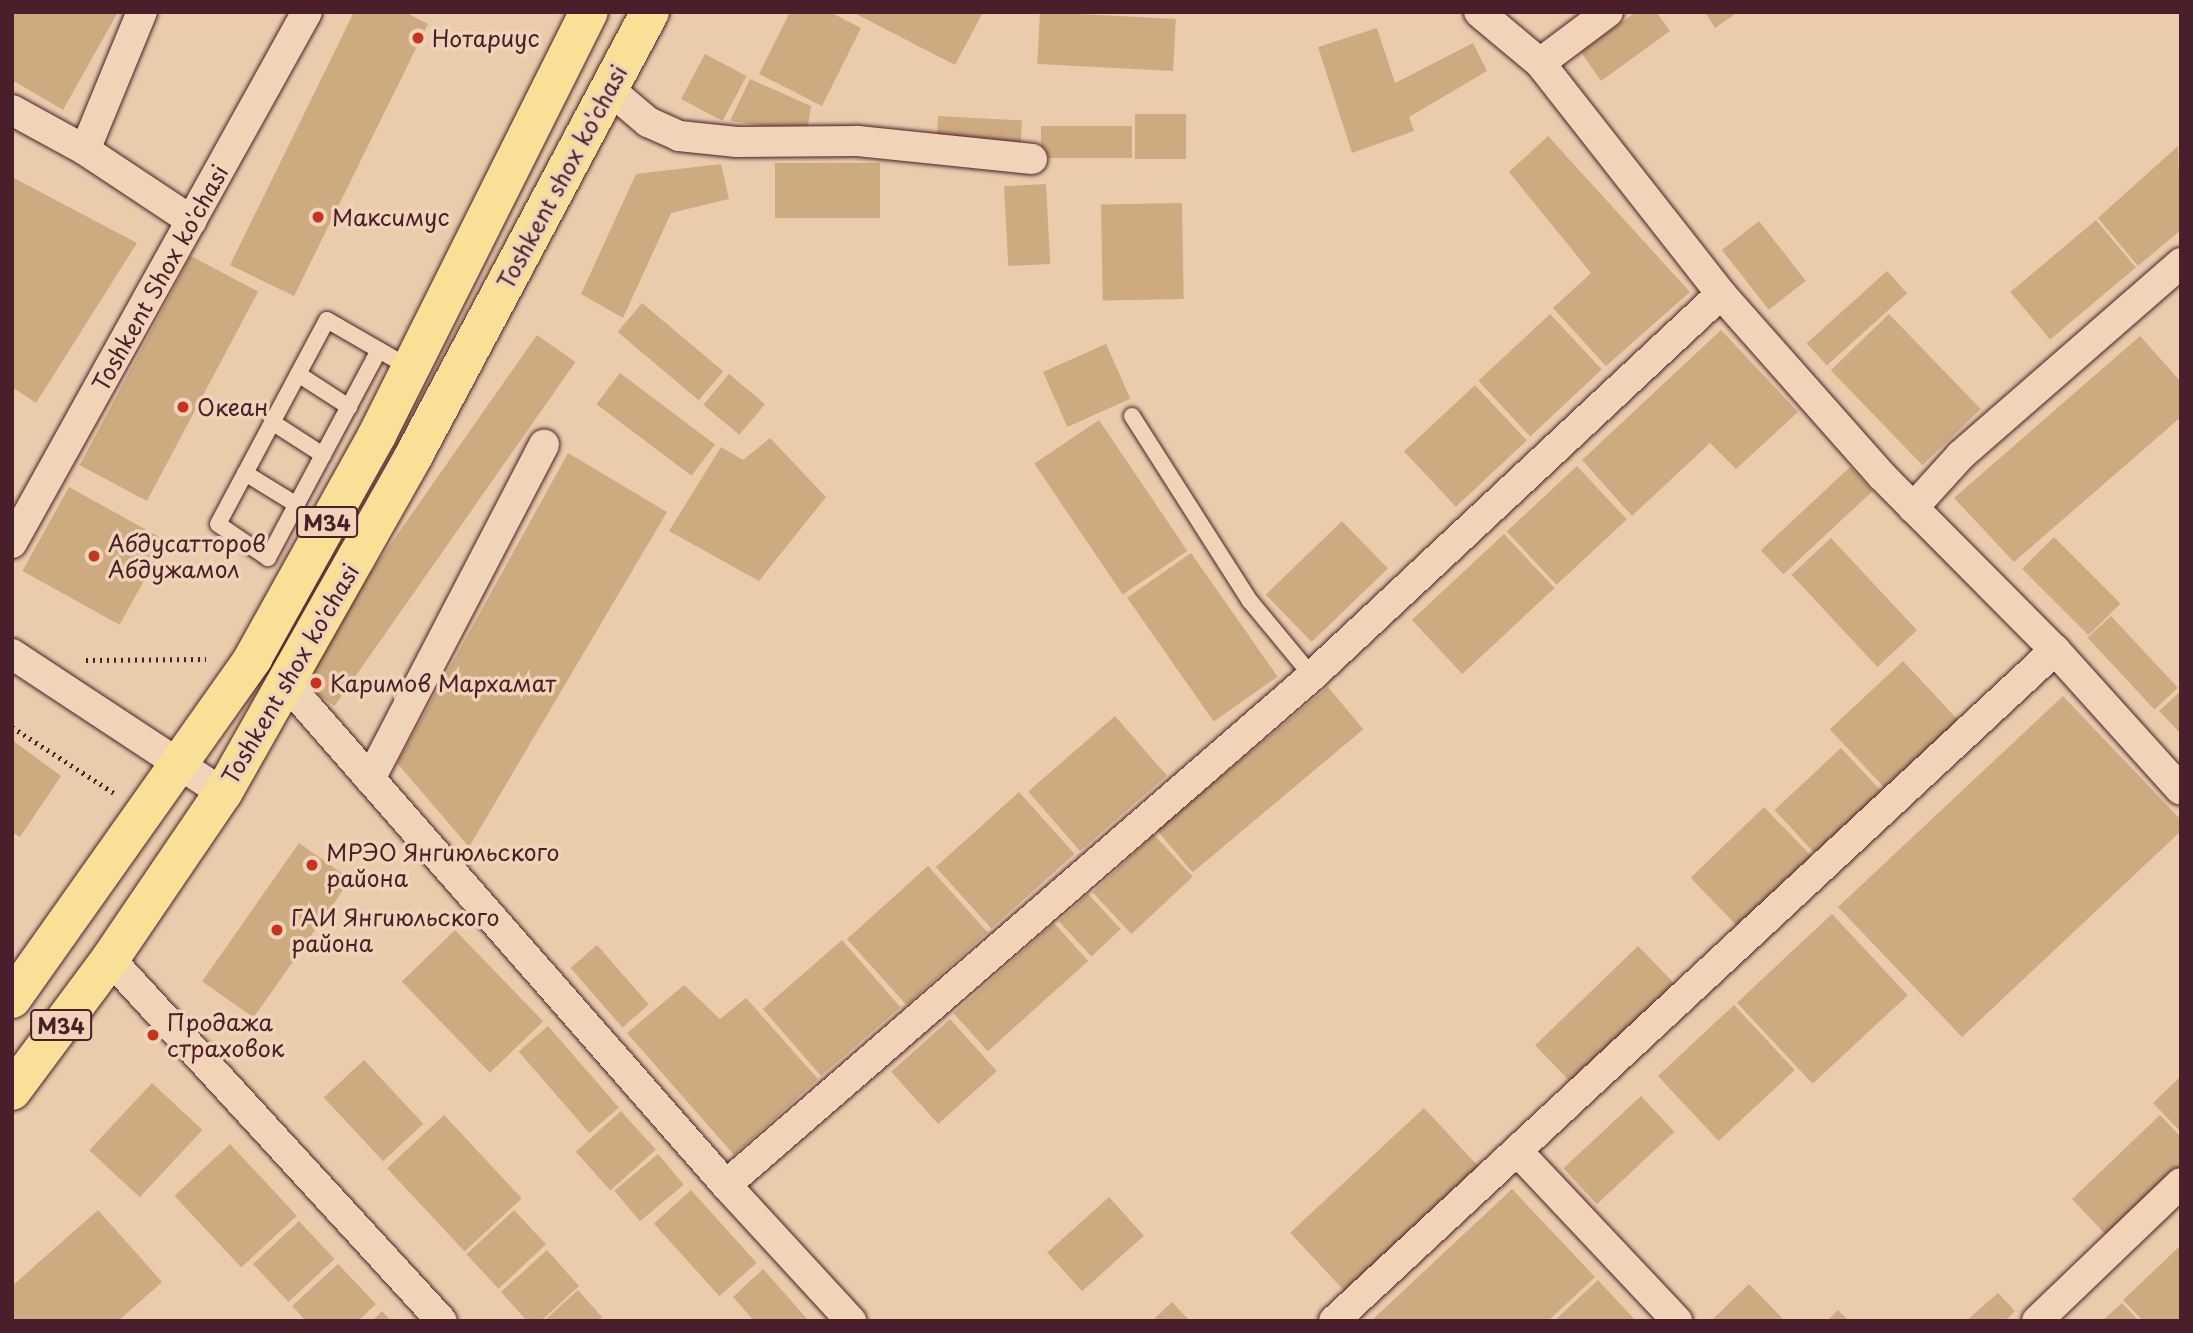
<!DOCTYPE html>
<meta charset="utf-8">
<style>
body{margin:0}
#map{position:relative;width:2193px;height:1333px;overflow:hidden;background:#eaccad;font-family:"Playpen Sans",sans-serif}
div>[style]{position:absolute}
.building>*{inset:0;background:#ceaa80;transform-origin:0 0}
.path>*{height:4.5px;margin-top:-2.25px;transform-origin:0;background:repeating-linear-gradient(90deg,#4a1f2b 0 2px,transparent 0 7px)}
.roads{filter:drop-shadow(0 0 2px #4a1f2b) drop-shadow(0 0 2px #4a1f2b)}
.lane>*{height:16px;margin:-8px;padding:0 8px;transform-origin:8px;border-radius:8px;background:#f1d4b8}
.street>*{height:30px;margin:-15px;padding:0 15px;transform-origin:15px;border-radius:15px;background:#f1d4b8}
.primary>*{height:38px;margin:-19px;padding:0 19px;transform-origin:19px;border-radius:19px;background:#fadf96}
.dots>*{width:19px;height:19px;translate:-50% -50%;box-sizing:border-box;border:4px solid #f1d4b8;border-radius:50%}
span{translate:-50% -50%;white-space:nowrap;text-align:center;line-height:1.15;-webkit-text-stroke:7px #f1d4b8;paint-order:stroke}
.shield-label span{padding:2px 5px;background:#f1d4b8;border:2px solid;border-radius:5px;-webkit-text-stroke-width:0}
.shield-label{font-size:21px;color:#4a1f2b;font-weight:700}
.poi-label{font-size:23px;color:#4a1f2b}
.left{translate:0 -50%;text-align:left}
.street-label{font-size:23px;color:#4a1f2b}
.frame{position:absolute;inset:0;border:14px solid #4a1f2b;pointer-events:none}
</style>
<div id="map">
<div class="building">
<div style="clip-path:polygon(12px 12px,118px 12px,63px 110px,12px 80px)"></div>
<div style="clip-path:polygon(354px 12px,405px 12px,428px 24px,294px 296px,230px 265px)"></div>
<div style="clip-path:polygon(790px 12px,830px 12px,861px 28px,822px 106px,759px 74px)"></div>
<div style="clip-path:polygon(852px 12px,983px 12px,955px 65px)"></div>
<div style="left:1040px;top:12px;width:136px;height:52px;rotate:3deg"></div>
<div style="clip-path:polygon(1636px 12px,1656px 12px,1670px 31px,1601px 81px,1581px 52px)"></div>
<div style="clip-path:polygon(1705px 12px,1738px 12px,1715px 28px)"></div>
<div style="clip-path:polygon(1377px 28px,1395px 83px,1473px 43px,1487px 71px,1409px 117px,1414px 131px,1352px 153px,1318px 47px)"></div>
<div style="left:705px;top:54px;width:47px;height:51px;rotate:28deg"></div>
<div style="clip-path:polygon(750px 79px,811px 106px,807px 132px,730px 121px)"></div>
<div style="left:1135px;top:114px;width:51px;height:45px"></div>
<div style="left:938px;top:116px;width:84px;height:27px;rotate:3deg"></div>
<div style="left:1041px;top:126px;width:91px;height:32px"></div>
<div style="clip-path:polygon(1548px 136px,1690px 292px,1606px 366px,1553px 308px,1591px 273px,1509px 172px)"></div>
<div style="clip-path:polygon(2178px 146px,2181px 230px,2138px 266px,2098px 218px)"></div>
<div style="left:775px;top:163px;width:105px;height:55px"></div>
<div style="clip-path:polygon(721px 164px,729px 199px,671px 213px,623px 318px,581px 294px,636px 174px)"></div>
<div style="clip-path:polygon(12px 177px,137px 243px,36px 403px,12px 387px)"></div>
<div style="left:1046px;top:184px;width:80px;height:42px;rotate:87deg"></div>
<div style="left:1182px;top:203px;width:96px;height:81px;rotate:89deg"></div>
<div style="left:2096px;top:220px;width:62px;height:112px;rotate:50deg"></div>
<div style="left:1759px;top:221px;width:76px;height:47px;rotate:52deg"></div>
<div style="left:191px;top:256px;width:76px;height:237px;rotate:28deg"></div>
<div style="left:1887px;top:271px;width:30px;height:108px;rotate:48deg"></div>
<div style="left:642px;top:303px;width:106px;height:38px;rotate:40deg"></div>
<div style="left:1550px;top:314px;width:76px;height:98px;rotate:47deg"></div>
<div style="left:1889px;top:314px;width:132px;height:81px;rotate:46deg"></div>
<div style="clip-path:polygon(1721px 330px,1798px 412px,1736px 469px,1710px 443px,1632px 516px,1582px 460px)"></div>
<div style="left:537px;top:335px;width:47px;height:420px;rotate:35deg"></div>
<div style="clip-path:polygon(2140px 336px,2181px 382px,2181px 417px,2014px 562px,1954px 498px)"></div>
<div style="left:1106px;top:344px;width:60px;height:69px;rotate:66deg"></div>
<div style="left:620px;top:373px;width:119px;height:39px;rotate:37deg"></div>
<div style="left:729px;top:374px;width:47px;height:40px;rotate:40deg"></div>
<div style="left:1475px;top:385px;width:76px;height:97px;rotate:47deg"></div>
<div style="left:1099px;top:420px;width:158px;height:78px;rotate:56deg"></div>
<div style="clip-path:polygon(770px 438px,826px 497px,759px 581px,669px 531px,721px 447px,743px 460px)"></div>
<div style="clip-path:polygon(568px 453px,667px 512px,469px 847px,397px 763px)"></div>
<div style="left:1577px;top:466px;width:73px;height:96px;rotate:47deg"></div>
<div style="left:1850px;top:467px;width:33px;height:122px;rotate:47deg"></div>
<div style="left:69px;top:487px;width:111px;height:96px;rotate:29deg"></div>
<div style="left:1342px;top:521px;width:66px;height:106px;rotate:46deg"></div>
<div style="left:1504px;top:534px;width:74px;height:126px;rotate:47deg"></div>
<div style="left:2054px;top:537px;width:94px;height:45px;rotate:45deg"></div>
<div style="left:1831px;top:538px;width:126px;height:54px;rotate:47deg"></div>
<div style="left:1191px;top:553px;width:151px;height:78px;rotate:55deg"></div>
<div style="left:2111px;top:616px;width:98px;height:32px;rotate:47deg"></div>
<div style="left:1903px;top:661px;width:83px;height:100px;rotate:47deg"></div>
<div style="left:1328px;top:687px;width:55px;height:223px;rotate:50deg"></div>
<div style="clip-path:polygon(2181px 691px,2181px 734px,2159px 711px)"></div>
<div style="clip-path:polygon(2063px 696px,2181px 820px,2181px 831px,1962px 1037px,1838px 907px)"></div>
<div style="left:1115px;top:716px;width:79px;height:115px;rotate:49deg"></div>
<div style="clip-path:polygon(12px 740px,61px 776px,20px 837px,12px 832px)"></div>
<div style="left:1841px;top:748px;width:62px;height:91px;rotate:47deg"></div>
<div style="left:1019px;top:792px;width:83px;height:112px;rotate:48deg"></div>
<div style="left:1764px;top:807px;width:71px;height:102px;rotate:46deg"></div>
<div style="left:1154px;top:835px;width:57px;height:84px;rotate:47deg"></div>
<div style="left:299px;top:843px;width:63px;height:169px;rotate:35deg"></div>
<div style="left:928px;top:866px;width:89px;height:109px;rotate:48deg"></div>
<div style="left:1088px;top:894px;width:48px;height:40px;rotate:47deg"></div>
<div style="left:1832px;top:914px;width:111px;height:130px;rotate:47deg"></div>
<div style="left:1054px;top:923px;width:51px;height:135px;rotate:48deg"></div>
<div style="left:455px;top:930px;width:127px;height:74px;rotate:46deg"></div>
<div style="left:842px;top:940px;width:89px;height:105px;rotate:49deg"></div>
<div style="left:597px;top:945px;width:79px;height:35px;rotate:49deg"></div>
<div style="left:1638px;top:946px;width:55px;height:143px;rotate:46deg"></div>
<div style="clip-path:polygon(684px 985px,720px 1019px,746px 998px,818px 1079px,734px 1155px,627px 1033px)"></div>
<div style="left:1734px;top:1005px;width:89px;height:104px;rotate:47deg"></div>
<div style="left:950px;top:1019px;width:70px;height:79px;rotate:48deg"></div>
<div style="left:548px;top:1026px;width:108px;height:39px;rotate:49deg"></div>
<div style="left:364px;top:1060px;width:87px;height:55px;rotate:47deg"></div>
<div style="clip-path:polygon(2181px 1076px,2181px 1132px,2153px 1103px)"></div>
<div style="left:152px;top:1083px;width:69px;height:92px;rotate:43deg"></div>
<div style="left:1641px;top:1096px;width:49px;height:106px;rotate:47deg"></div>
<div style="left:1424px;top:1108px;width:83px;height:183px;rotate:47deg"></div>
<div style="left:621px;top:1111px;width:52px;height:61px;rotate:48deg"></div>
<div style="left:444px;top:1115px;width:114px;height:78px;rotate:47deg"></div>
<div style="clip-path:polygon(2160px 1115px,2181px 1137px,2181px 1167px,2107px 1236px,2072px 1199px)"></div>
<div style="left:230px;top:1144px;width:98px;height:76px;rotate:47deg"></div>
<div style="left:658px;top:1154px;width:40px;height:57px;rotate:50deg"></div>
<div style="clip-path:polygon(1512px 1189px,1595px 1277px,1548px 1321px,1371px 1321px)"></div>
<div style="left:691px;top:1190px;width:98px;height:50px;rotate:48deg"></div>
<div style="left:1109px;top:1197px;width:52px;height:83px;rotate:48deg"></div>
<div style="clip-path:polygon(98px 1210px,162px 1282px,118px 1321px,12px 1321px,12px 1286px)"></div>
<div style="left:514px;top:1210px;width:47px;height:65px;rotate:47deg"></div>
<div style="left:299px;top:1221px;width:52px;height:63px;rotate:47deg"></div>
<div style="clip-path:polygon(2181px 1245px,2181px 1321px,2143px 1321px,2123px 1300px)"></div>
<div style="clip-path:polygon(547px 1250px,579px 1286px,541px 1321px,527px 1321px,501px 1292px)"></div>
<div style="clip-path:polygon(338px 1264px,376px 1304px,358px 1321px,306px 1321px,292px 1306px)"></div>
<div style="clip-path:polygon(763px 1269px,809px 1321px,754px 1321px,733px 1297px)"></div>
<div style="clip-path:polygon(1598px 1280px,1636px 1321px,1554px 1321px)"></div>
<div style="clip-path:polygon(1749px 1284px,1785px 1321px,1711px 1321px)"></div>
<div style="clip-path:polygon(578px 1290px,602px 1317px,599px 1321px,544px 1321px)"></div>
<div style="clip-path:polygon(1998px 1293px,2015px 1311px,2005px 1321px,1966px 1321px)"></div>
<div style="clip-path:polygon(1172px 1302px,1190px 1321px,1152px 1321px)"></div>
<div style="clip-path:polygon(2122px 1303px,2139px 1321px,2102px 1321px)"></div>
<div style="clip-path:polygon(1838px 1310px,1849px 1321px,1827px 1321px)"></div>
<div style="clip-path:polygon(382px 1311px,391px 1321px,372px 1321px)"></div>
</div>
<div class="path">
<div style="left:86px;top:660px;width:120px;rotate:-0.5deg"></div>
<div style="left:12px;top:727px;width:121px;rotate:32.9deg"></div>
</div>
<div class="roads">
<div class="lane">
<div style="left:379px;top:350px;width:236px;rotate:118.1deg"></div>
<div style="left:268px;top:558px;width:60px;rotate:-145.8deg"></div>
<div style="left:218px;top:524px;width:231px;rotate:-61.9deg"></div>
<div style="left:327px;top:320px;width:96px;rotate:30deg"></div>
<div style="left:298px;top:374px;width:61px;rotate:32.9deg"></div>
<div style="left:1132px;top:416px;width:219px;rotate:57.5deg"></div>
<div style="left:1250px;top:601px;width:97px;rotate:50.4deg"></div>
<div style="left:272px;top:422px;width:61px;rotate:32.9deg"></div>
<div style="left:245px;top:473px;width:61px;rotate:31.6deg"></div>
</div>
<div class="street">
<div style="left:1479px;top:12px;width:80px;rotate:39.9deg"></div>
<div style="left:1540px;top:63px;width:293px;rotate:51.9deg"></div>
<div style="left:1721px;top:294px;width:243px;rotate:48.5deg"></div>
<div style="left:1882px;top:476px;width:245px;rotate:45.2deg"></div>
<div style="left:2055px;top:650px;width:188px;rotate:48deg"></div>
<div style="left:1540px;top:63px;width:85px;rotate:-36.9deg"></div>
<div style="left:609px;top:89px;width:51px;rotate:40.2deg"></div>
<div style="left:648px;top:122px;width:34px;rotate:24deg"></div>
<div style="left:679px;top:136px;width:58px;rotate:5.9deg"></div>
<div style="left:737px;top:142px;width:121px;rotate:-0.5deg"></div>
<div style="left:858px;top:141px;width:175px;rotate:5.9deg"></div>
<div style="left:12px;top:110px;width:83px;rotate:28.7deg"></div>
<div style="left:85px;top:150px;width:149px;rotate:-67.6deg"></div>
<div style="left:85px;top:150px;width:128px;rotate:33.6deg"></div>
<div style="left:1913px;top:508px;width:72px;rotate:-47.8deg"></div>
<div style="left:1961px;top:455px;width:292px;rotate:-41.1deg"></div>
<div style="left:12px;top:543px;width:607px;rotate:-60.95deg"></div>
<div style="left:12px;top:654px;width:253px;rotate:33.4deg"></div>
<div style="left:287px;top:684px;width:666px;rotate:48.77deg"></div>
<div style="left:726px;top:1185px;width:185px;rotate:47.4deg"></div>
<div style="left:370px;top:779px;width:377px;rotate:-62.5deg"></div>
<div style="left:110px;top:959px;width:491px;rotate:47.5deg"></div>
<div style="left:1518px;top:1152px;width:232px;rotate:46.7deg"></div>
<div style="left:726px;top:1185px;width:776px;rotate:-40.98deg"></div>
<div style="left:1312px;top:676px;width:560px;rotate:-43.05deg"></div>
<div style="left:1334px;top:1321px;width:985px;rotate:-42.94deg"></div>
<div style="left:2037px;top:1321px;width:199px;rotate:-43.8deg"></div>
</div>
<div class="primary">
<div style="left:12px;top:999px;width:418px;rotate:-54.7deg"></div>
<div style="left:253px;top:658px;width:255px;rotate:-60.9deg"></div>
<div style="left:377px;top:435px;width:473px;rotate:-63.4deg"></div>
<div style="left:12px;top:1091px;width:164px;rotate:-53.4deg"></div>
<div style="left:110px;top:959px;width:201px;rotate:-55.8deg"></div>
<div style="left:223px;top:793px;width:386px;rotate:-60.5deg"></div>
<div style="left:413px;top:457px;width:504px;rotate:-61.96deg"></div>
</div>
</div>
<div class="dots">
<div style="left:418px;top:38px;background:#c8321e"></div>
<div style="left:318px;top:217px;background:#c8321e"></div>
<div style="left:183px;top:407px;background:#c8321e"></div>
<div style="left:94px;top:556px;background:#c8321e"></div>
<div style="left:316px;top:683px;background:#c8321e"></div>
<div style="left:312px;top:865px;background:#c8321e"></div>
<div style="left:277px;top:930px;background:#c8321e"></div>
<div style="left:153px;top:1035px;background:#c8321e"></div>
</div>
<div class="shield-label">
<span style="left:327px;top:522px">M34</span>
<span style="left:61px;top:1025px">M34</span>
</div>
<div class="poi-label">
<span class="left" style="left:432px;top:38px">Нотариус</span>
<span class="left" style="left:332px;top:217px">Максимус</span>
<span class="left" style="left:197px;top:407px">Океан</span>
<span class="left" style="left:108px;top:556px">Абдусатторов<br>Абдужамол</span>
<span class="left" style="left:330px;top:683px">Каримов Мархамат</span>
<span class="left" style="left:326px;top:865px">МРЭО Янгиюльского<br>района</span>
<span class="left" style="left:291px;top:930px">ГАИ Янгиюльского<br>района</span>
<span class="left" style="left:167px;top:1035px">Продажа<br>страховок</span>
</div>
<div class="street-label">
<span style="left:562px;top:177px;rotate:-62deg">Toshkent shox ko'chasi</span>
<span style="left:160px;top:278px;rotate:-61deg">Toshkent Shox ko'chasi</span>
<span style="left:290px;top:674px;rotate:-60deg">Toshkent shox ko'chasi</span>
</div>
<div class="frame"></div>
</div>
